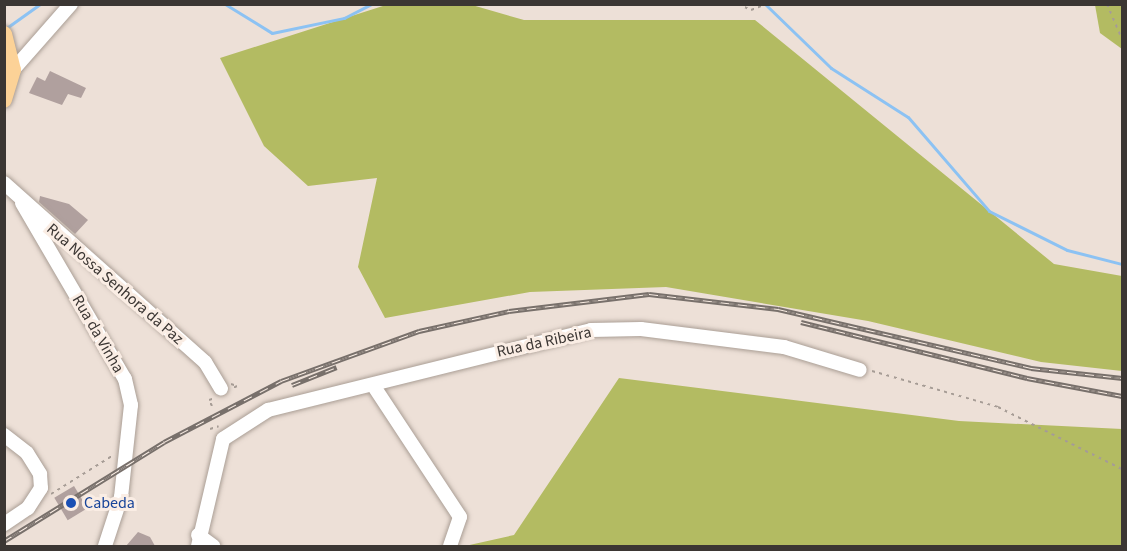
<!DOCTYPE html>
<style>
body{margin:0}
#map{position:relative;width:1127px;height:551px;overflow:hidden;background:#ede0d7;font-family:"Source Sans 3",sans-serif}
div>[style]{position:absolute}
.forest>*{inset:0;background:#b3bb62}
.stream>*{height:3px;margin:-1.5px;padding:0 1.5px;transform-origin:1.5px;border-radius:1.5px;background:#8cc2f3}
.building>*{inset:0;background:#b0a09e;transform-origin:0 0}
.path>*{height:2px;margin-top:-1px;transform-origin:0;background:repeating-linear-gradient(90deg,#a69c95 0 3px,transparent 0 7.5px)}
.roads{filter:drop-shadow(0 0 2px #aa9e95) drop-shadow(0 0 2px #aa9e95)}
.minor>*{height:14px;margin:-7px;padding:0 7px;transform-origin:7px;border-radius:7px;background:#fff}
.major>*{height:16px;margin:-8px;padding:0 8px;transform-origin:8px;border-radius:8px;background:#fcd297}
.rail>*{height:5px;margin-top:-2.5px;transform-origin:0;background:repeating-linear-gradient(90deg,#faede4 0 9px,#78706b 0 18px);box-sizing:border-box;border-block:2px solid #78706b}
.dots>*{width:16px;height:16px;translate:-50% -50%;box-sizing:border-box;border:3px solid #faede4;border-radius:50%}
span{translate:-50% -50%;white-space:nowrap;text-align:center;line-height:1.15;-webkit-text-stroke:6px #faede4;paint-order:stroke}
.street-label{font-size:16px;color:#3b3633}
.transit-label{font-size:16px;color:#164399}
.left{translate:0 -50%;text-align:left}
.frame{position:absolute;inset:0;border:6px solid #3b3633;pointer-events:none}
</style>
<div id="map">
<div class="forest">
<div style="clip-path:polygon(386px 5px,472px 5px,524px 20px,755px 20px,1054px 264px,1122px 276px,1122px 371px,1041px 362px,868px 321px,666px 287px,530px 292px,385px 318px,358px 267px,377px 178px,308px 186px,264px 146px,220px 58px)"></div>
<div style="clip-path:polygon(1095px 5px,1122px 5px,1122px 49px,1100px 33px)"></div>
<div style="clip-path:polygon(619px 378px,959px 421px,1122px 429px,1122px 546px,465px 546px,514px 535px)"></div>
</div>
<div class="stream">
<div style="left:225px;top:4px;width:55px;rotate:31.7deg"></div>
<div style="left:272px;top:33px;width:74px;rotate:-11.8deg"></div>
<div style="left:344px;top:18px;width:31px;rotate:-27deg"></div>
<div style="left:765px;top:4px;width:92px;rotate:44.1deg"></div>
<div style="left:831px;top:68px;width:91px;rotate:32.5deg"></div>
<div style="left:908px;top:117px;width:124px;rotate:49.2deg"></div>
<div style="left:989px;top:211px;width:87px;rotate:26.6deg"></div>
<div style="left:1067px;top:250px;width:57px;rotate:14.3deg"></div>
<div style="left:5px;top:29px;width:43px;rotate:-35.5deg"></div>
</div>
<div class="building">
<div style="clip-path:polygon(50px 71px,86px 88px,81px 98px,68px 94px,62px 105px,29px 93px,37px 77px,45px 81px)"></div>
<div style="clip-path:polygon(40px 196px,69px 204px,88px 220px,75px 234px,39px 202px)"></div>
<div style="left:74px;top:486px;width:26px;height:23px;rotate:59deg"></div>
<div style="clip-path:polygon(138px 532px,150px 537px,155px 546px,126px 546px)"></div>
</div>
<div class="path">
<div style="left:738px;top:4px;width:14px;rotate:25deg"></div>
<div style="left:751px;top:10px;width:17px;rotate:-21deg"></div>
<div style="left:1107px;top:4px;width:38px;rotate:67deg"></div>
<div style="left:872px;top:371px;width:131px;rotate:15.9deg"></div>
<div style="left:998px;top:407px;width:139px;rotate:26.6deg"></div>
<div style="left:231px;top:384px;width:6px;rotate:18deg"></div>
<div style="left:237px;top:386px;width:4px;rotate:153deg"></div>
<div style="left:212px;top:406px;width:7px;rotate:-117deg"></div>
<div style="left:209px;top:400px;width:6px;rotate:-18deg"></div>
<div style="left:210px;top:429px;width:9px;rotate:-18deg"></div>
<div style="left:51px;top:494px;width:72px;rotate:-31.9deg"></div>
<div style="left:97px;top:502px;width:13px;rotate:51deg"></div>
</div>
<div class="roads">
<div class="minor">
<div style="left:13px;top:70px;width:88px;rotate:-48.7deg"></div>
<div style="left:4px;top:183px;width:269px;rotate:41.7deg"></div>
<div style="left:205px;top:362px;width:31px;rotate:59deg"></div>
<div style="left:22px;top:203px;width:204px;rotate:59.7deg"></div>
<div style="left:125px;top:379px;width:27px;rotate:77deg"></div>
<div style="left:131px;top:405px;width:93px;rotate:96.2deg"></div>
<div style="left:121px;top:497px;width:52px;rotate:108.1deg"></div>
<div style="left:373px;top:385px;width:158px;rotate:56.6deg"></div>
<div style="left:460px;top:517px;width:31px;rotate:109deg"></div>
<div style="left:4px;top:435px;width:29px;rotate:38deg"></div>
<div style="left:27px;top:453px;width:25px;rotate:58deg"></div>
<div style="left:40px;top:474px;width:14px;rotate:86deg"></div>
<div style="left:41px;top:488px;width:24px;rotate:123deg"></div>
<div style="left:28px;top:508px;width:29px;rotate:146deg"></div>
<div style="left:198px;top:535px;width:19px;rotate:36deg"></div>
<div style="left:198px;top:546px;width:110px;rotate:-76.8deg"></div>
<div style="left:223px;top:439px;width:54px;rotate:-32.8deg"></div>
<div style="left:268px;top:410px;width:333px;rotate:-13.9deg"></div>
<div style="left:591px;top:330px;width:50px;rotate:-1.1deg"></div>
<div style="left:641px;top:329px;width:144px;rotate:7.2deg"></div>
<div style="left:784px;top:347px;width:79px;rotate:16.8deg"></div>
</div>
<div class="major">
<div style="left:4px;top:34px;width:37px;rotate:76deg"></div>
<div style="left:13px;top:70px;width:31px;rotate:107deg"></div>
</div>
</div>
<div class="rail">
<div style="left:801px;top:322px;width:233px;rotate:13.9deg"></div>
<div style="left:1027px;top:378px;width:97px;rotate:10.7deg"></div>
<div style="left:292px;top:385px;width:48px;rotate:-21.8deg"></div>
<div style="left:4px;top:541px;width:188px;rotate:-31.7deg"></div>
<div style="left:164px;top:442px;width:132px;rotate:-27.5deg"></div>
<div style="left:281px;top:381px;width:147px;rotate:-19.9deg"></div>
<div style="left:419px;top:331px;width:92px;rotate:-12.5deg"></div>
<div style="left:509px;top:311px;width:141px;rotate:-6.9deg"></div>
<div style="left:649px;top:294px;width:130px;rotate:6.6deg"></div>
<div style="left:778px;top:309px;width:260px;rotate:13.1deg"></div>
<div style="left:1031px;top:368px;width:92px;rotate:6.3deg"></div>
</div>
<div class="dots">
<div style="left:71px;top:503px;background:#1a4fb4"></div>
</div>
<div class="street-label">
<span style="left:115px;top:284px;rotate:41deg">Rua Nossa Senhora da Paz</span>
<span style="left:98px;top:334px;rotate:60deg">Rua da Vinha</span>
<span style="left:544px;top:342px;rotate:-12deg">Rua da Ribeira</span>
</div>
<div class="transit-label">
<span class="left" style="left:84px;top:503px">Cabeda</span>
</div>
<div class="frame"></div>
</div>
